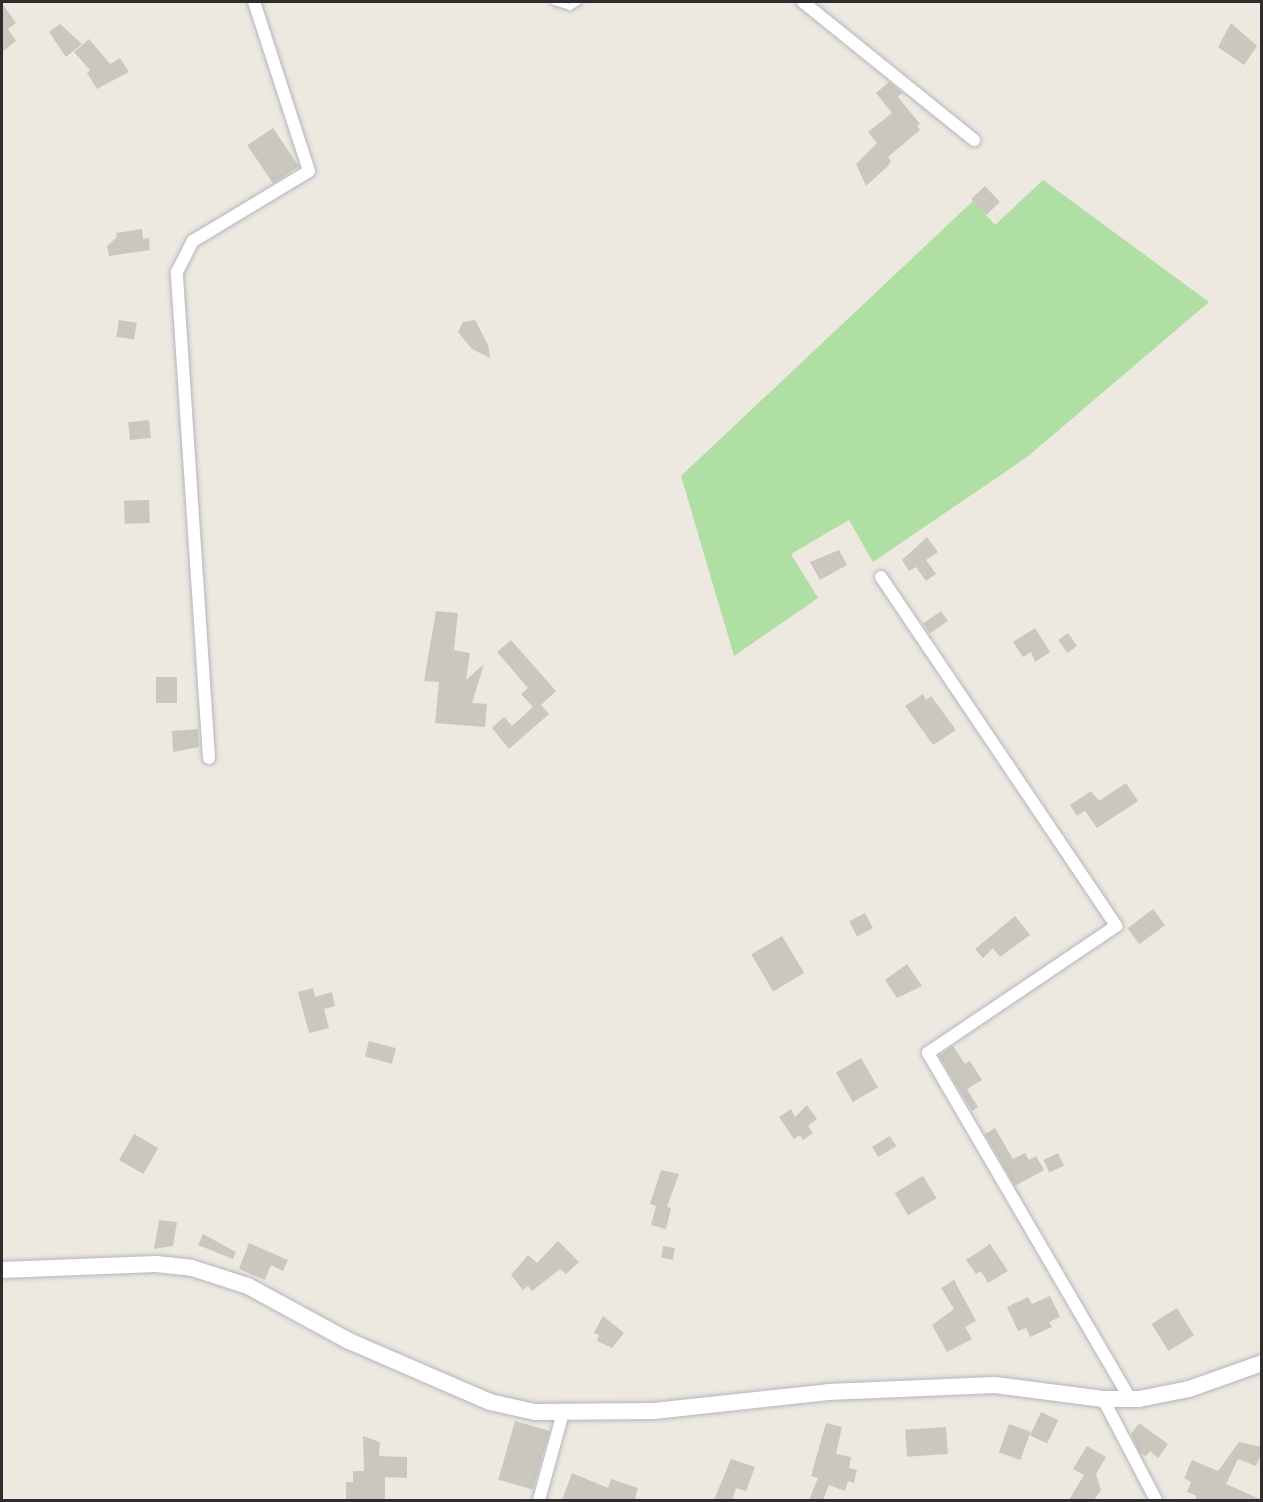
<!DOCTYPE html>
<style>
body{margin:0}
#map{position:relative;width:1263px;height:1502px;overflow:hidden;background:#ede9e0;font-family:"PT Sans",sans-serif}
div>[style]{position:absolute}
.green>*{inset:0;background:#afdfa2}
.building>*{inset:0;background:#c9c7be;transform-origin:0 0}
.roads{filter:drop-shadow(0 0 2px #b4b5bf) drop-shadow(0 0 2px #b4b5bf)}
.service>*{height:6px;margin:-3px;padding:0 3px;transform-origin:3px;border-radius:3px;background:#fff}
.minor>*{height:12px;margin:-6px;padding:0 6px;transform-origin:6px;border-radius:6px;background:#fff}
.secondary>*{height:16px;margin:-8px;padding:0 8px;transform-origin:8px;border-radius:8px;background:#fff}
span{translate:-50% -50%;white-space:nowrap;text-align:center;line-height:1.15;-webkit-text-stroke:6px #fff;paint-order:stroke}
.frame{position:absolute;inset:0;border:3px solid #2d2d2d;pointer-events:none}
</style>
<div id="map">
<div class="green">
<div style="clip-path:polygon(1043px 180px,1209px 302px,1027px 457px,873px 562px,849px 520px,791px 554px,818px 598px,734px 656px,681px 476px,973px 201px,995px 225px)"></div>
</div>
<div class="building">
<div style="clip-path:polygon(2px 3px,16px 23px,8px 29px,16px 41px,2px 52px)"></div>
<div style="clip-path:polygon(1231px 23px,1257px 46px,1244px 65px,1218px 47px)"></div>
<div style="clip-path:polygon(60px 24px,82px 44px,66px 57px,49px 32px)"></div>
<div style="clip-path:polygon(89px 39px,110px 64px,120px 58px,129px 72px,97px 89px,87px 73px,90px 70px,74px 52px)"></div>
<div style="clip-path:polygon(889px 82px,902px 93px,898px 97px,920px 124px,917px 126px,920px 130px,888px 157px,891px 161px,887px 167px,866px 186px,856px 164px,877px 143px,868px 132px,892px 113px,876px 93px)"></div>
<div style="left:273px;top:128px;width:46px;height:31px;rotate:56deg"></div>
<div style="left:985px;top:186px;width:22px;height:19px;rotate:47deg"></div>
<div style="clip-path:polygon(142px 229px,143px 239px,149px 238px,150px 250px,109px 256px,107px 246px,117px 237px,116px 233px)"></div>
<div style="left:119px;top:320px;width:18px;height:17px;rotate:9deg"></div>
<div style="clip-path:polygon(475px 320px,488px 345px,490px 358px,472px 349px,458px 332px,463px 322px)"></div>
<div style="left:149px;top:420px;width:18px;height:21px;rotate:84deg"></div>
<div style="left:149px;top:500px;width:23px;height:25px;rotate:88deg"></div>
<div style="clip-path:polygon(927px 537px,938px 552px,926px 560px,936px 574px,926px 581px,916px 567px,909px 571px,902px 560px)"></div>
<div style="clip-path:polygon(839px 550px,847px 565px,820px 580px,810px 562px)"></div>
<div style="clip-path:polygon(436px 611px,458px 613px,454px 650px,470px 653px,466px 680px,484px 664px,472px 703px,487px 704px,485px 727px,435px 723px,439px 682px,424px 681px)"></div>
<div style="left:941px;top:611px;width:12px;height:22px;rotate:55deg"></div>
<div style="clip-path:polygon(1035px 628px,1050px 652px,1035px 662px,1031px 652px,1023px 657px,1013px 642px)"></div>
<div style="left:1068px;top:633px;width:16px;height:12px;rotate:55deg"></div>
<div style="clip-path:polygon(511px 640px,556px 691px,541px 705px,549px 714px,509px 749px,492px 728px,504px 717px,512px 726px,533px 707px,521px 694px,528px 688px,497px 652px)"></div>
<div style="left:156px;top:677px;width:21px;height:26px"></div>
<div style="clip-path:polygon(923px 694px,926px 700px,931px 696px,956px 730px,933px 745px,905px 706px)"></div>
<div style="clip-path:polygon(198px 729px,199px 747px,173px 752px,172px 731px)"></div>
<div style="clip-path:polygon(1126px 783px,1138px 801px,1097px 828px,1085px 811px,1077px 816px,1070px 805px,1091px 791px,1099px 801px)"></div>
<div style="left:1153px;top:909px;width:20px;height:32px;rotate:53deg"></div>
<div style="left:865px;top:913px;width:17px;height:18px;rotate:62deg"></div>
<div style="clip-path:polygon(1015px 916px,1030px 935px,1000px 957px,993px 948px,983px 958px,975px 949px)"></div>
<div style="left:782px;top:936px;width:43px;height:36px;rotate:59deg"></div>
<div style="clip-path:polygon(907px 964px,922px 986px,897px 998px,885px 980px)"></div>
<div style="clip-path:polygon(313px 988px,315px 997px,332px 992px,335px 1006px,324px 1009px,329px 1028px,309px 1033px,298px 992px)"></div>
<div style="left:369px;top:1041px;width:28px;height:16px;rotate:15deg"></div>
<div style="clip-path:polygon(953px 1046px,965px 1064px,970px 1061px,982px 1080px,967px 1089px,978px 1107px,972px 1111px,939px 1056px)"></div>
<div style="left:861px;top:1058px;width:34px;height:29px;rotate:60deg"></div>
<div style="clip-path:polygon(807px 1105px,817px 1119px,808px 1126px,813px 1133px,803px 1140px,800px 1135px,794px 1139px,779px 1117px,791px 1109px,795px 1117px)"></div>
<div style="clip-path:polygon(995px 1128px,1013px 1159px,1025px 1153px,1029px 1160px,1036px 1156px,1044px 1170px,1015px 1186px,985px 1134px)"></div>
<div style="left:134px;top:1134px;width:28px;height:30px;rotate:30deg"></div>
<div style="left:890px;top:1136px;width:12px;height:21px;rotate:59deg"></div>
<div style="left:1058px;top:1153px;width:14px;height:16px;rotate:65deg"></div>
<div style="clip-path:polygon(661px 1170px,679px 1174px,667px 1207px,671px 1208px,666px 1229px,651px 1225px,656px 1206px,650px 1204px)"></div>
<div style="left:923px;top:1176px;width:26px;height:33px;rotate:59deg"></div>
<div style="clip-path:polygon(159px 1220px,177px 1222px,173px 1246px,154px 1249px)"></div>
<div style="clip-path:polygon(203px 1234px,236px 1252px,233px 1259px,198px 1245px)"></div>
<div style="clip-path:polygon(558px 1241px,579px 1262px,566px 1274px,560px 1269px,532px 1291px,528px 1286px,523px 1290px,511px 1275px,528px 1255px,537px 1263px)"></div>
<div style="clip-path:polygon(249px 1243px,288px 1260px,283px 1271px,271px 1265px,265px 1280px,239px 1269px)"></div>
<div style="clip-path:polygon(990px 1244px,1008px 1271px,988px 1283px,981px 1271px,976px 1274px,966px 1260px)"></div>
<div style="left:663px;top:1246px;width:12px;height:12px;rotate:9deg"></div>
<div style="clip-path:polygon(954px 1280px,976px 1321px,965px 1327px,972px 1339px,947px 1352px,932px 1325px,954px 1309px,941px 1288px)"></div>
<div style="clip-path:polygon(1050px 1296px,1060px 1317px,1049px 1322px,1052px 1327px,1030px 1337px,1026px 1328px,1018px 1331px,1007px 1307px,1028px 1297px,1032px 1304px)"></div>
<div style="left:1177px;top:1308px;width:32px;height:30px;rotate:58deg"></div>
<div style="clip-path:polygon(603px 1316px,624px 1333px,612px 1348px,597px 1341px,599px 1335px,594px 1333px)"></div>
<div style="left:1041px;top:1412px;width:19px;height:26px;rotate:25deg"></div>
<div style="left:515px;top:1421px;width:36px;height:61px;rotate:16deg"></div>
<div style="clip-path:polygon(826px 1423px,842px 1427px,836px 1454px,851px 1457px,849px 1468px,857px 1470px,854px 1483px,848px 1481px,845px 1491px,829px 1485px,823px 1500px,809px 1500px,818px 1478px,811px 1476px)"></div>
<div style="clip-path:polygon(1139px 1423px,1168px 1444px,1158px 1458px,1150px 1451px,1146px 1456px,1140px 1453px,1131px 1434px)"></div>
<div style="left:1009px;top:1424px;width:23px;height:30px;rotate:20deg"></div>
<div style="left:946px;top:1427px;width:27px;height:41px;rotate:86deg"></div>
<div style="clip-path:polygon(363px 1436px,380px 1442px,379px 1456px,407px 1457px,407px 1478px,385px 1477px,385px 1500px,346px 1500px,346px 1482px,353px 1482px,353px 1471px,364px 1471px)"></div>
<div style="clip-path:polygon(1239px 1442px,1262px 1447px,1262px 1453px,1256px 1466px,1238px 1459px,1226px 1484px,1262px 1500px,1195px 1500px,1197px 1496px,1187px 1492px,1191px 1482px,1184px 1478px,1192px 1460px,1218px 1471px)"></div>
<div style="clip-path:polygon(1087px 1446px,1106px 1457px,1096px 1474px,1101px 1490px,1094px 1500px,1069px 1500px,1084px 1475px,1073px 1469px)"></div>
<div style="clip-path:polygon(731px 1459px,755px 1467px,746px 1491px,736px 1488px,732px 1500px,714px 1500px)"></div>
<div style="clip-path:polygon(572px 1473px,608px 1488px,611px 1479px,638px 1488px,635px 1498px,639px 1500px,562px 1500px)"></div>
</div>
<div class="roads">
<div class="service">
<div style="left:554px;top:2px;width:17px;rotate:17deg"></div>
<div style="left:570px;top:7px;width:9px;rotate:-32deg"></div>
</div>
<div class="minor">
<div style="left:803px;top:2px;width:220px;rotate:38.9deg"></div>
<div style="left:881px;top:577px;width:421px;rotate:56deg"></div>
<div style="left:1116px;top:926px;width:227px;rotate:146deg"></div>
<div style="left:928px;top:1053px;width:401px;rotate:59.7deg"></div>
<div style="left:209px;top:758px;width:487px;rotate:-93.8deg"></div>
<div style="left:177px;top:272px;width:35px;rotate:-63deg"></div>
<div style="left:193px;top:241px;width:135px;rotate:-31.1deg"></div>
<div style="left:309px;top:171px;width:178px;rotate:-108deg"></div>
<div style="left:1103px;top:1399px;width:114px;rotate:62.3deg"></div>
<div style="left:539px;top:1500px;width:90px;rotate:-74.6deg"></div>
</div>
<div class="secondary">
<div style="left:2px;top:1270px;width:154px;rotate:-2.2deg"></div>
<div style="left:156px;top:1264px;width:36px;rotate:6deg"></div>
<div style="left:192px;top:1268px;width:59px;rotate:17.8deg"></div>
<div style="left:248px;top:1286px;width:115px;rotate:28.6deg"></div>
<div style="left:349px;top:1341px;width:154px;rotate:23.4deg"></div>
<div style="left:490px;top:1402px;width:46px;rotate:12.5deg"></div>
<div style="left:535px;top:1412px;width:119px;rotate:-0.5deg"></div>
<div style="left:654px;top:1411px;width:175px;rotate:-6.2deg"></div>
<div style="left:828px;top:1392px;width:167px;rotate:-2.4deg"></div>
<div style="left:995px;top:1385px;width:109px;rotate:7.4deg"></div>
<div style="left:1103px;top:1399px;width:36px"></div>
<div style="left:1139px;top:1399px;width:51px;rotate:-11.3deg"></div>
<div style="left:1189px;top:1389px;width:77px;rotate:-19.6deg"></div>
</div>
</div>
<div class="frame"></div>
</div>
